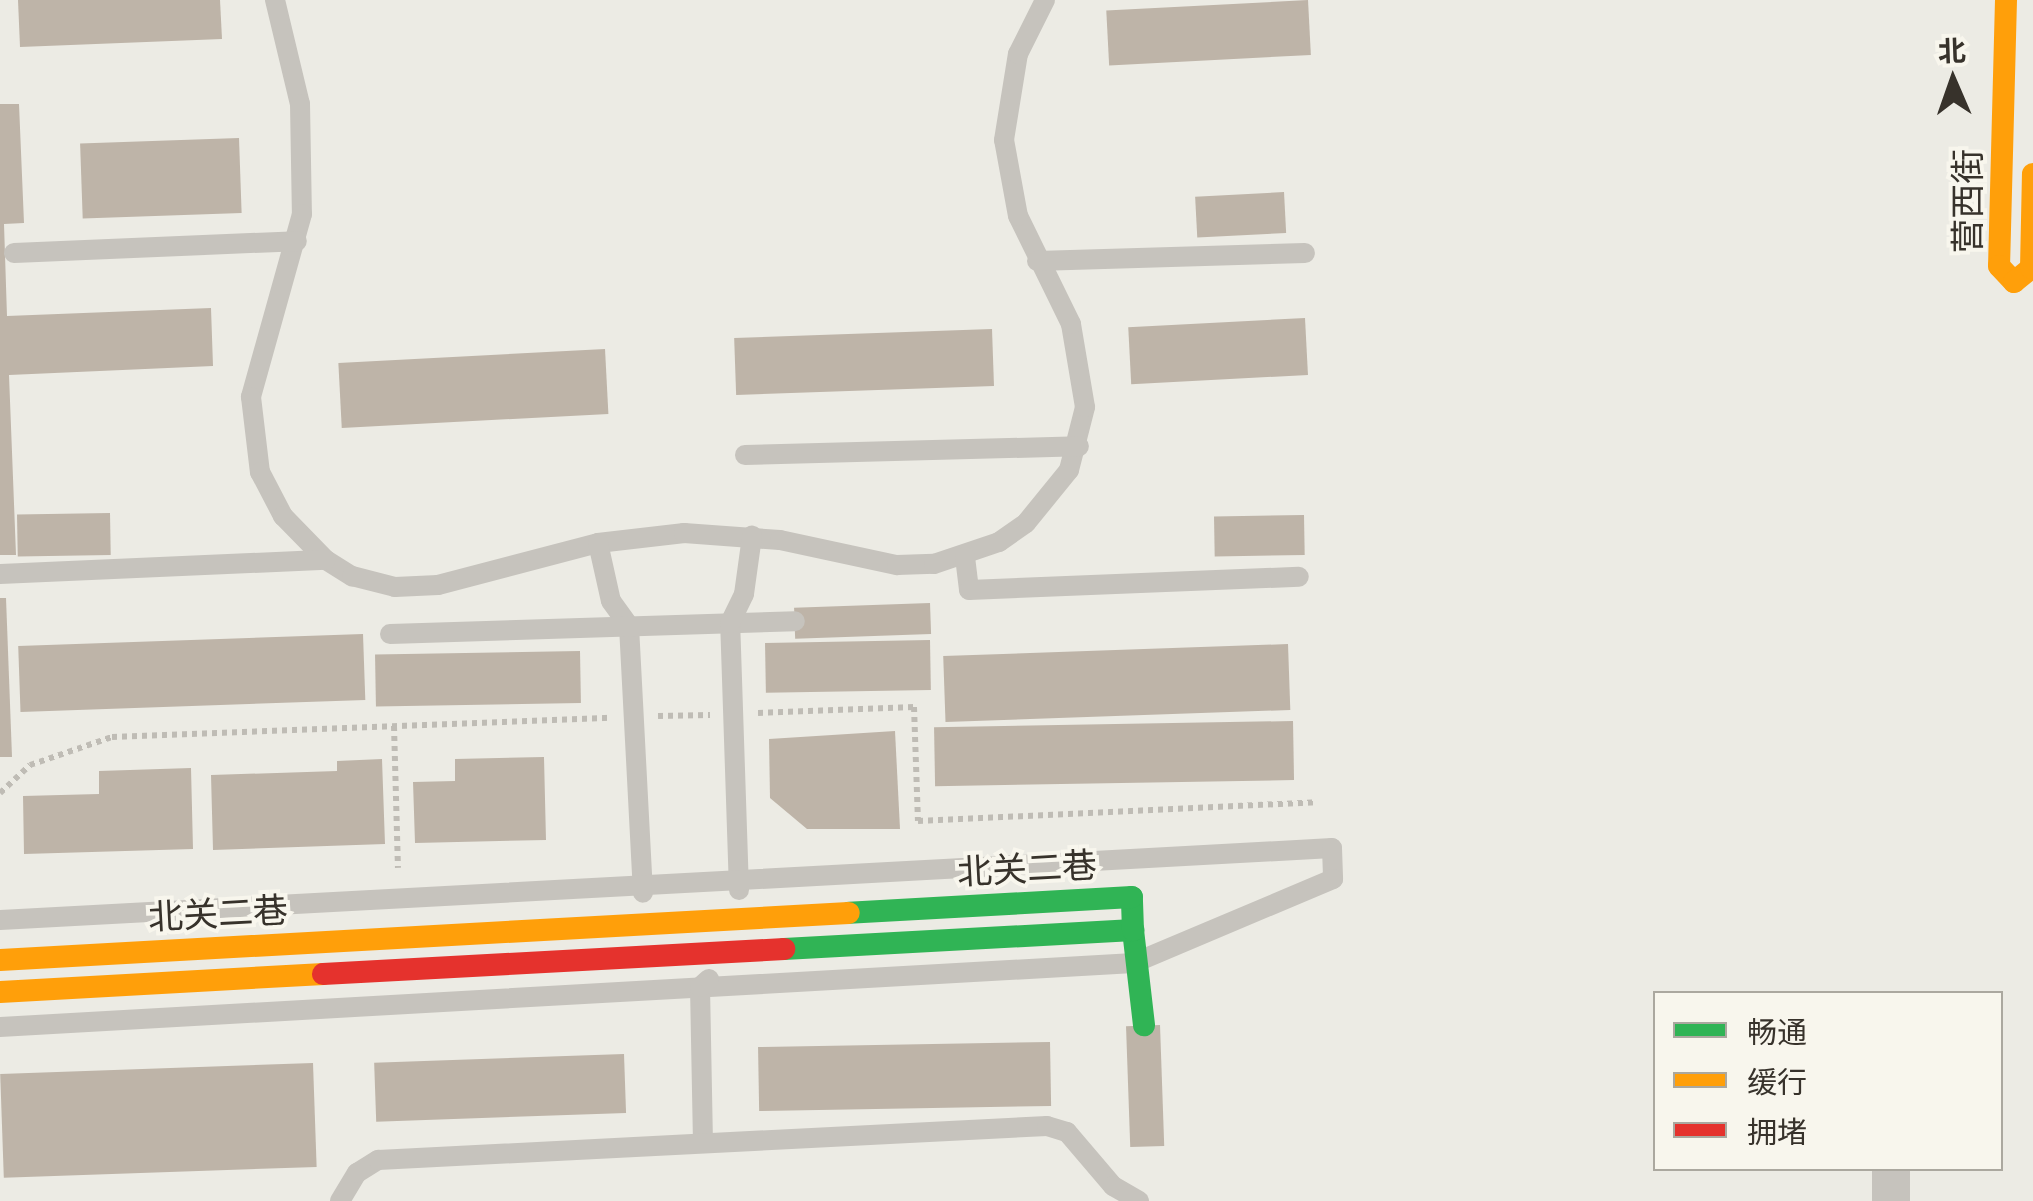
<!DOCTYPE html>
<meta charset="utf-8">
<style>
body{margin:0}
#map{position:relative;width:2033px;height:1201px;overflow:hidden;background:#ecebe4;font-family:"Open Sans","Noto Sans SC",sans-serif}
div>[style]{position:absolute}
.building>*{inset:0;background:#beb4a8;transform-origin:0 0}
.path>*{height:6px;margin-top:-3px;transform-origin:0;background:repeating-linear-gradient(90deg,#bfbcb5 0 5px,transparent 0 10px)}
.lane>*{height:20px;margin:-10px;padding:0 10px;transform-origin:10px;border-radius:10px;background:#c6c3bd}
.street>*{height:38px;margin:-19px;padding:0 19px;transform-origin:19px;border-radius:19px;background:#c6c3bd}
.fast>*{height:22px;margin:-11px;padding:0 11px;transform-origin:11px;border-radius:11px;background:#30b455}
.slow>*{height:22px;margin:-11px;padding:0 11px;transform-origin:11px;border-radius:11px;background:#ff9f0a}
.jam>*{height:22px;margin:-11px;padding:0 11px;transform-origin:11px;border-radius:11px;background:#e5322d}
span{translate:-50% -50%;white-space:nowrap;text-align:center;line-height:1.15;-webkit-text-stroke:8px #f8f6ed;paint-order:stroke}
.street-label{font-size:35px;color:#37322b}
.legend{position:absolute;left:1653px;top:991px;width:350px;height:180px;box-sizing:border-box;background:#f8f6ed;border:2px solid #aba89f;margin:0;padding:12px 18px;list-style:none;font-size:30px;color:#37322b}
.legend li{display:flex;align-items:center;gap:20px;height:50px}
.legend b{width:50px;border:2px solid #aba89f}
.north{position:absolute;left:1903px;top:30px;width:100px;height:100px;-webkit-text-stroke:8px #f8f6ed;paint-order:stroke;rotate:358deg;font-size:28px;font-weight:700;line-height:40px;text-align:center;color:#37322b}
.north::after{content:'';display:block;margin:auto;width:35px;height:45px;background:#37322b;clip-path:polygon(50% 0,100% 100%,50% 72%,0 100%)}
</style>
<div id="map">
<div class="building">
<div style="clip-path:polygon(18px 0,220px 0,222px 39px,20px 47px)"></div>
<div style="left:1308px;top:0;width:55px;height:202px;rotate:87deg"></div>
<div style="clip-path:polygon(0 104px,19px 104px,24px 223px,4px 224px,7px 316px,211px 308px,213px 366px,9px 375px,16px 555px,0 555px)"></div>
<div style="left:239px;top:138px;width:75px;height:159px;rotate:88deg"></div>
<div style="left:1284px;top:192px;width:41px;height:89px;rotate:87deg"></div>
<div style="left:1305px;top:318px;width:57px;height:177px;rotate:87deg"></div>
<div style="left:992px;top:329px;width:57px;height:258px;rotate:88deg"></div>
<div style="left:605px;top:349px;width:65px;height:267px;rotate:87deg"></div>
<div style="left:110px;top:513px;width:42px;height:93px;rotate:89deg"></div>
<div style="left:1304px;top:515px;width:40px;height:90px;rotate:89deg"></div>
<div style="clip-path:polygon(0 598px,6px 598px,12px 757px,0 757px)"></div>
<div style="left:930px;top:603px;width:31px;height:136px;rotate:88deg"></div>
<div style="left:363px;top:634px;width:66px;height:345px;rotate:88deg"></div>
<div style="left:930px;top:640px;width:50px;height:165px;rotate:89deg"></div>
<div style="left:1288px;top:644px;width:66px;height:345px;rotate:88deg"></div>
<div style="left:580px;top:651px;width:52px;height:205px;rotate:89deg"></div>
<div style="left:1293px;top:721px;width:59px;height:359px;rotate:89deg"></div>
<div style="clip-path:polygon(895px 731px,900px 829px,807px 829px,770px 798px,769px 739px)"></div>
<div style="clip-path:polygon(544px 757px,546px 840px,415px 843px,413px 782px,455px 781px,455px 759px)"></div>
<div style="clip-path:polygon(382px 759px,385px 844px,213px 850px,211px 775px,337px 771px,337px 761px)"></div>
<div style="clip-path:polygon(191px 768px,193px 849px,24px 854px,23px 796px,99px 794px,99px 771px)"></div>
<div style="left:1160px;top:1025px;width:121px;height:34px;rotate:88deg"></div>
<div style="left:1050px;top:1042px;width:64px;height:292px;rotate:89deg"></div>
<div style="left:624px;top:1054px;width:59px;height:250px;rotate:88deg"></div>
<div style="left:313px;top:1063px;width:104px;height:313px;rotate:88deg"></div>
</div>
<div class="path">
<div style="left:758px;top:713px;width:156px;rotate:-2.2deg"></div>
<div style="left:914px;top:707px;width:114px;rotate:88deg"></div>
<div style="left:918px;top:821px;width:399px;rotate:-2.7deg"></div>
<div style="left:658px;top:716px;width:52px;rotate:-1.1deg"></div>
<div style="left:394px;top:726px;width:142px;rotate:88.4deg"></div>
<div style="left:0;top:793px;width:41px;rotate:-43deg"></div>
<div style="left:30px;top:765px;width:87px;rotate:-18.9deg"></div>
<div style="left:112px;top:737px;width:499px;rotate:-2.2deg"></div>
</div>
<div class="lane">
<div style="left:275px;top:0;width:107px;rotate:76.5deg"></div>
<div style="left:300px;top:104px;width:110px;rotate:89deg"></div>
<div style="left:302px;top:214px;width:190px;rotate:105.6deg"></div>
<div style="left:251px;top:397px;width:76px;rotate:83.2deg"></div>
<div style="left:260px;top:472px;width:50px;rotate:62.4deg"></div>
<div style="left:283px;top:516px;width:62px;rotate:45.7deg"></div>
<div style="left:326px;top:560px;width:31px;rotate:32deg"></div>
<div style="left:352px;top:576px;width:44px;rotate:14.3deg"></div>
<div style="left:395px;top:587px;width:43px;rotate:-2.7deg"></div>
<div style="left:438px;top:585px;width:165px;rotate:-14.7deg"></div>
<div style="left:598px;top:543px;width:87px;rotate:-6.6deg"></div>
<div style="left:684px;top:533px;width:96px;rotate:4.2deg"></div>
<div style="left:780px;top:540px;width:120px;rotate:12.1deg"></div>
<div style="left:897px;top:565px;width:37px;rotate:-2deg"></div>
<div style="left:934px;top:564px;width:69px;rotate:-18.7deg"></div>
<div style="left:999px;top:542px;width:33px;rotate:-35deg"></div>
<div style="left:1026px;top:523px;width:68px;rotate:-50.9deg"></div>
<div style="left:1069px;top:470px;width:65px;rotate:-75.7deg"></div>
<div style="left:1085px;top:407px;width:84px;rotate:-99.6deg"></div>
<div style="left:1071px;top:324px;width:120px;rotate:-116.1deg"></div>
<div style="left:1018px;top:216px;width:77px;rotate:-100.4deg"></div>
<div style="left:1004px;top:140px;width:87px;rotate:-80.8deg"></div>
<div style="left:1018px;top:54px;width:60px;rotate:-63.4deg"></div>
<div style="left:14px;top:253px;width:283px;rotate:-2.4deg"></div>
<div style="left:1037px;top:261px;width:268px;rotate:-1.7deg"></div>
<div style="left:745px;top:455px;width:334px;rotate:-1.5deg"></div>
<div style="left:598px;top:543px;width:59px;rotate:77.4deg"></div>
<div style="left:611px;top:601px;width:31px;rotate:54deg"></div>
<div style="left:629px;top:626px;width:267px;rotate:87deg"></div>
<div style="left:965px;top:557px;width:33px;rotate:83deg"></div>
<div style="left:969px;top:590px;width:330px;rotate:-2.3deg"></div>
<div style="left:0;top:574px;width:326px;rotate:-2.5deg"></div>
<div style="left:390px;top:634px;width:405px;rotate:-1.8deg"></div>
<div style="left:739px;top:890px;width:267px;rotate:-91.9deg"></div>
<div style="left:730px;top:623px;width:32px;rotate:-64deg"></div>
<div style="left:744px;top:594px;width:59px;rotate:-82.1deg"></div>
<div style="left:0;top:920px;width:1334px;rotate:-3.09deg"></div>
<div style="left:1332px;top:848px;width:31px;rotate:88deg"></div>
<div style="left:1333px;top:879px;width:216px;rotate:157.1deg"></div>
<div style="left:1134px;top:963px;width:1136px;rotate:176.77deg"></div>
<div style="left:703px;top:1143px;width:156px;rotate:-91.1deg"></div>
<div style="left:700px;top:987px;width:12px;rotate:-42deg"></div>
<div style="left:340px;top:1201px;width:33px;rotate:-59deg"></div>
<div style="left:357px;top:1173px;width:25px;rotate:-32deg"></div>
<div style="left:378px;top:1160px;width:670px;rotate:-2.91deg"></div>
<div style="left:1047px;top:1126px;width:21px;rotate:17deg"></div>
<div style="left:1067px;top:1132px;width:71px;rotate:49.6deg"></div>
<div style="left:1113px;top:1186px;width:30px;rotate:30deg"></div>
</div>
<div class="street">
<div style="left:1891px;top:1201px;width:33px;rotate:-90deg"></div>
</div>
<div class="fast">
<div style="left:1133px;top:930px;width:96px;rotate:83.4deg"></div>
<div style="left:784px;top:949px;width:350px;rotate:-3.1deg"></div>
<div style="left:1133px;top:930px;width:33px;rotate:-92deg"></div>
<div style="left:1132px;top:897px;width:283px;rotate:176.8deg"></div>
</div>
<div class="slow">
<div style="left:2006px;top:0;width:266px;rotate:91.5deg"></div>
<div style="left:1999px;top:266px;width:22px;rotate:47deg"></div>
<div style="left:2014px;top:282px;width:22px;rotate:-39deg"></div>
<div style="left:2031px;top:268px;width:94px;rotate:-88.8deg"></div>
<div style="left:0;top:960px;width:850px;rotate:-3.17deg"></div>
<div style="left:0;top:992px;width:324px;rotate:-3.2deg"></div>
</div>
<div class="jam">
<div style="left:323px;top:974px;width:462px;rotate:-3.1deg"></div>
</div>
<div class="street-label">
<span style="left:1967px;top:201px;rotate:-90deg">营西街</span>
<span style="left:1027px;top:868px;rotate:-3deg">北关二巷</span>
<span style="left:218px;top:913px;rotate:-3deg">北关二巷</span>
</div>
<ul class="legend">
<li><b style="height:12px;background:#30b455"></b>畅通</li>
<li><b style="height:12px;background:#ff9f0a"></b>缓行</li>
<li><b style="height:12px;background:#e5322d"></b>拥堵</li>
</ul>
<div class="north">北</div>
</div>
